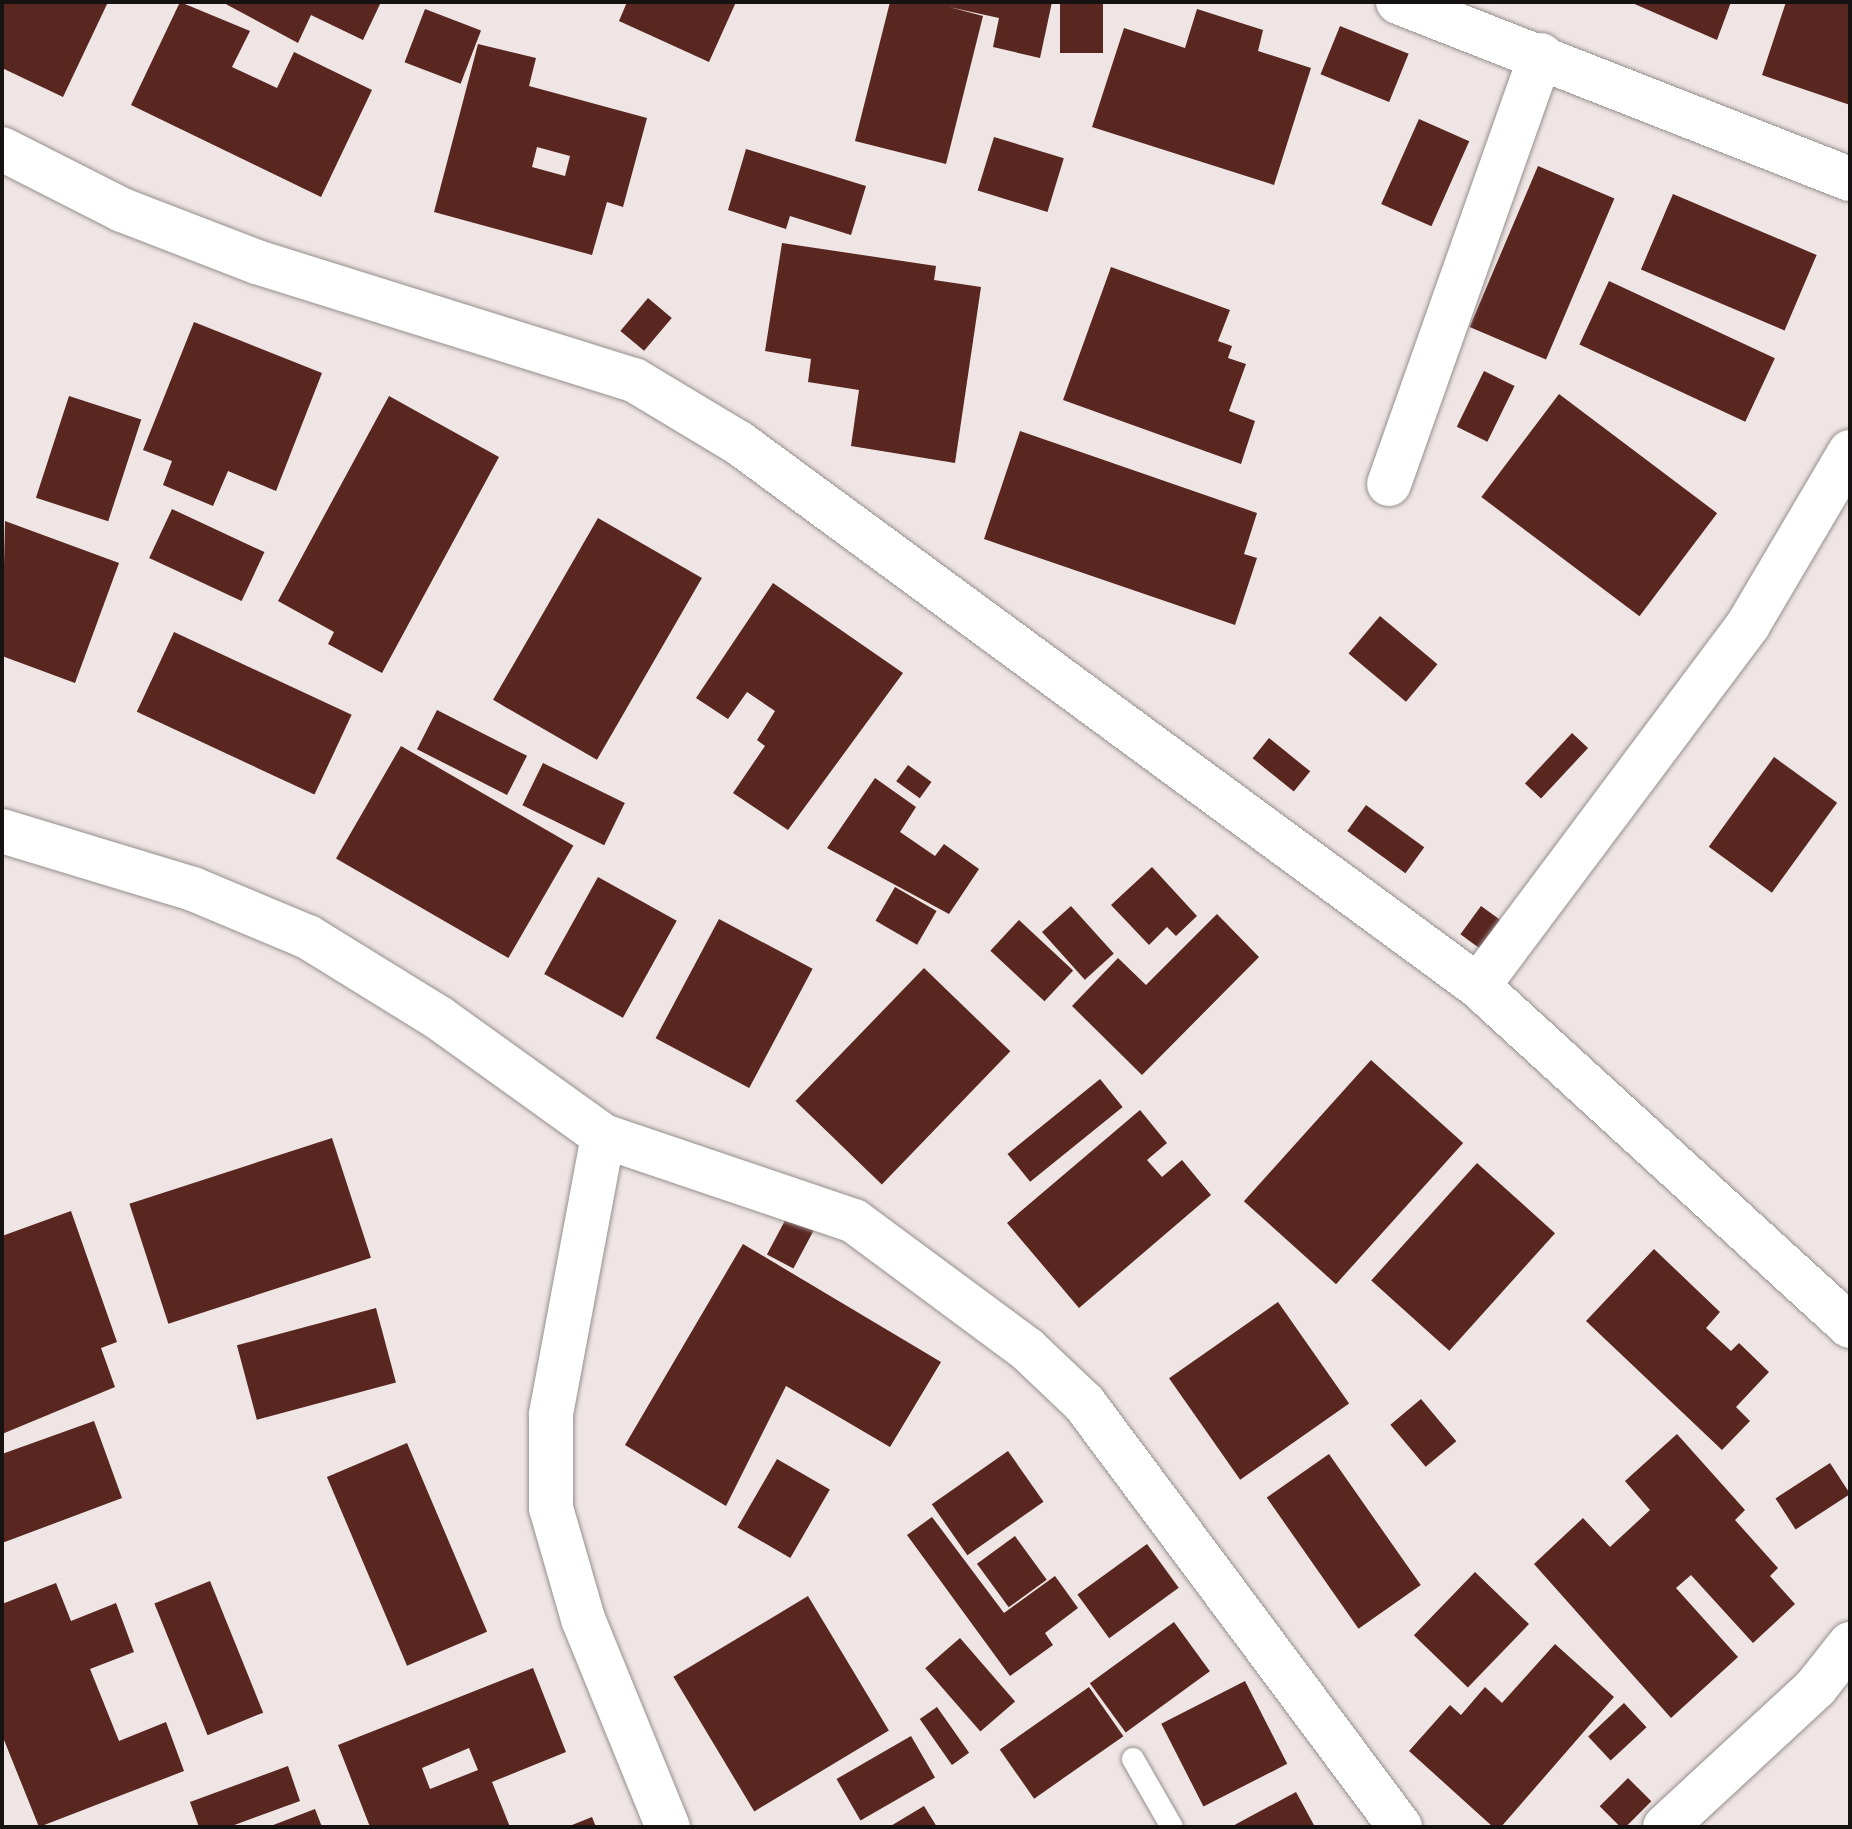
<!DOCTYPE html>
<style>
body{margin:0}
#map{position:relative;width:1852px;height:1829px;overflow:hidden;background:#eee5e4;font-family:Lora,serif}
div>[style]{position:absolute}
.building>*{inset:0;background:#592620;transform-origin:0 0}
.roads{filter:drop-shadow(0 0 2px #978f8e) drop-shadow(0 0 2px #978f8e)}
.lane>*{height:22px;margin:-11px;padding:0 11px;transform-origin:11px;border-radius:11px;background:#fff}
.street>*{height:44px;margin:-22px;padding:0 22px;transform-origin:22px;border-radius:22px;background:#fff}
span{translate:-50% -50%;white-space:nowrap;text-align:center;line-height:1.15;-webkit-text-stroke:8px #fbf2f1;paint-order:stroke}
.frame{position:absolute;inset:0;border:4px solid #151211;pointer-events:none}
</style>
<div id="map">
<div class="building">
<div style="clip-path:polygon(2px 2px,108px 2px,63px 97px,2px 68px)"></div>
<div style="clip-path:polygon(180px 2px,250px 31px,232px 67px,277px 88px,294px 52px,372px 90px,321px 197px,131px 105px)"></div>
<div style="clip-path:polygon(222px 2px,381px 2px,363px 40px,311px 15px,298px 43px)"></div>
<div style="clip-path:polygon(627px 2px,736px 2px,709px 62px,619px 21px)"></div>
<div style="clip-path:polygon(890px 2px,1052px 2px,1040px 58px,993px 47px,999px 18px,949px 7px,983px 16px,946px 164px,855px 141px)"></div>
<div style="left:1060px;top:2px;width:43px;height:51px"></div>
<div style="clip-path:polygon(1630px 2px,1731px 2px,1717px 40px)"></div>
<div style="clip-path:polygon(1786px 2px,1850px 2px,1850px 105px,1762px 75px)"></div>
<div style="left:425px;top:9px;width:60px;height:57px;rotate:21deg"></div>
<div style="clip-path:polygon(1197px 9px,1263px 30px,1258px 51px,1311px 68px,1274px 185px,1092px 127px,1124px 28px,1185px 48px)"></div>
<div style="left:1340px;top:26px;width:74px;height:52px;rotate:22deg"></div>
<div style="clip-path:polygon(evenodd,478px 44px,536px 58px,529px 86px,647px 118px,623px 207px,607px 202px,592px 255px,434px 212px,478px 44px,537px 147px,570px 156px,565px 176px,532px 167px,537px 147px)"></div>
<div style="left:1419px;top:119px;width:55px;height:93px;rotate:24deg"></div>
<div style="left:994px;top:137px;width:73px;height:56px;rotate:17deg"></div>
<div style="clip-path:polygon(746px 149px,866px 186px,851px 235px,790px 216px,786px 229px,728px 210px)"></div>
<div style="left:1538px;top:166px;width:83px;height:175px;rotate:23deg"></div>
<div style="left:1673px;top:194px;width:156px;height:82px;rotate:23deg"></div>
<div style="clip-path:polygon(782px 243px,936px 266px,934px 280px,981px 287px,955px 463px,851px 446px,859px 390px,808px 382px,811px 359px,765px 351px)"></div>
<div style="clip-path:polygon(1111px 267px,1230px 310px,1218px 341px,1232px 346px,1228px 358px,1246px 364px,1229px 411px,1255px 421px,1241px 464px,1063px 400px)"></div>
<div style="left:1609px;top:281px;width:183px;height:70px;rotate:25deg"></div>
<div style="left:648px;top:298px;width:31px;height:43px;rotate:40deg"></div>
<div style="clip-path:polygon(194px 322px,322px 373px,276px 491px,228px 471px,213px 506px,163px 485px,172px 461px,143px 450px)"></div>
<div style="left:1484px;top:371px;width:34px;height:62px;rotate:26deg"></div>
<div style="left:1559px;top:394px;width:198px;height:129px;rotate:37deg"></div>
<div style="left:69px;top:396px;width:76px;height:107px;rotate:18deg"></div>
<div style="clip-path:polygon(389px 396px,499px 457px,382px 673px,328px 644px,334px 632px,278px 601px)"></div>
<div style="clip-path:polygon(1020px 431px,1257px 513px,1244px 554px,1257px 558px,1235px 625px,984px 539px)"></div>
<div style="left:172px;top:509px;width:102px;height:54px;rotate:25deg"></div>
<div style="left:598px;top:518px;width:120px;height:210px;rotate:30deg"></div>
<div style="clip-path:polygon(5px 521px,119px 563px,75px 683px,2px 656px)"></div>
<div style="clip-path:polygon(773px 583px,903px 673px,788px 830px,733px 793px,765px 746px,757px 740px,775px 711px,747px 692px,728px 719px,696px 698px)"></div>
<div style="left:1380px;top:616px;width:75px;height:49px;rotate:40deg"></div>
<div style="left:174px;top:632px;width:196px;height:88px;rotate:25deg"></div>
<div style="left:437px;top:710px;width:101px;height:44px;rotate:27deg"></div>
<div style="left:1572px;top:733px;width:22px;height:69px;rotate:43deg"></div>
<div style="left:1269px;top:738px;width:53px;height:26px;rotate:39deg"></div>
<div style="left:401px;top:746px;width:199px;height:130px;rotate:30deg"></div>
<div style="left:1774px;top:757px;width:78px;height:111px;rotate:36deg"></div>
<div style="left:543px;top:763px;width:91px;height:47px;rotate:26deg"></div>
<div style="left:908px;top:765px;width:29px;height:20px;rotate:36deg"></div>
<div style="clip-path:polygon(875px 778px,916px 807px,900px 832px,935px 856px,944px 844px,979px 869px,949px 914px,827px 848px)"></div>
<div style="left:1366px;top:805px;width:72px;height:32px;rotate:36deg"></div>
<div style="clip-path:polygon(1152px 867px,1197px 916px,1176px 936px,1167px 927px,1149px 945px,1111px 905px)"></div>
<div style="left:598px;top:877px;width:90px;height:111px;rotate:29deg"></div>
<div style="left:895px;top:887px;width:48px;height:39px;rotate:30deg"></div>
<div style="left:1071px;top:906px;width:64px;height:39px;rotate:48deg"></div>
<div style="left:1481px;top:906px;width:24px;height:35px;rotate:36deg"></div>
<div style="clip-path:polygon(1217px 914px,1259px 957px,1142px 1075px,1072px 1006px,1118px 958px,1146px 985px)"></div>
<div style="left:719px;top:919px;width:106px;height:135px;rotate:28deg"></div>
<div style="left:1019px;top:920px;width:74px;height:42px;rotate:43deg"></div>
<div style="left:924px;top:968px;width:120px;height:185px;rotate:44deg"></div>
<div style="left:1371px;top:1060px;width:124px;height:190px;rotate:42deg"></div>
<div style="left:1100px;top:1079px;width:36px;height:119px;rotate:51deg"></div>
<div style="clip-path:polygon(1140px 1110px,1167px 1143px,1147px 1160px,1162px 1177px,1182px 1160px,1211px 1195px,1079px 1308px,1007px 1223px)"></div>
<div style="left:332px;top:1138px;width:126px;height:213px;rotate:72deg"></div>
<div style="left:1477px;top:1163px;width:105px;height:158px;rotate:42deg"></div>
<div style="clip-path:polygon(71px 1211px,117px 1342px,101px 1348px,115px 1387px,2px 1434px,2px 1236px)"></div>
<div style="left:789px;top:1213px;width:30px;height:47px;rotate:28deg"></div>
<div style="clip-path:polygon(743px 1244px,941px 1362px,890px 1447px,786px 1386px,726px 1506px,625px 1445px)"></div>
<div style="clip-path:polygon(1654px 1249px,1720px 1312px,1706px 1328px,1731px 1351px,1739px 1343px,1769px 1372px,1736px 1407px,1750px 1421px,1722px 1450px,1586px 1321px)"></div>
<div style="left:1278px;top:1302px;width:124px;height:133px;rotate:55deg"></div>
<div style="left:376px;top:1308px;width:77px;height:144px;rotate:75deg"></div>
<div style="left:1421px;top:1399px;width:55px;height:40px;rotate:50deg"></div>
<div style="clip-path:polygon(94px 1421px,122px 1498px,2px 1543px,2px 1454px)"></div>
<div style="clip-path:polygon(1677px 1434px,1745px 1510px,1735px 1520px,1778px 1568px,1770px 1576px,1795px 1604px,1753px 1643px,1691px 1575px,1676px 1588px,1738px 1657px,1671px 1718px,1534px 1564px,1583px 1518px,1610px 1547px,1650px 1510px,1625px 1481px)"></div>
<div style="left:407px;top:1443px;width:205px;height:87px;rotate:67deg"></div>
<div style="left:1008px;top:1451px;width:62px;height:93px;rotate:55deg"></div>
<div style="left:1329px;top:1454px;width:160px;height:76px;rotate:55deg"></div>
<div style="left:777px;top:1459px;width:61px;height:79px;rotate:30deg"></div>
<div style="left:1830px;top:1463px;width:37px;height:65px;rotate:57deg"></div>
<div style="clip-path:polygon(932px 1517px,1004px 1613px,1055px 1576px,1078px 1608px,1045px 1633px,1053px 1645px,1010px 1676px,907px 1535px)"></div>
<div style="left:1015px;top:1536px;width:54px;height:47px;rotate:54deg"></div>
<div style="left:1147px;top:1544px;width:54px;height:86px;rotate:54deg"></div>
<div style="left:1475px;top:1572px;width:75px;height:88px;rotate:44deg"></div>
<div style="left:210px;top:1581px;width:142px;height:60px;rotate:68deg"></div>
<div style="clip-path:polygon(56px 1583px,71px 1621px,116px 1603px,134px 1652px,90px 1669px,119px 1741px,166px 1722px,184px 1771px,39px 1827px,2px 1735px,2px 1604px)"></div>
<div style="left:808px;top:1596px;width:157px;height:157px;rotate:59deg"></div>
<div style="left:1174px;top:1622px;width:61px;height:104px;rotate:54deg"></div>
<div style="left:960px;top:1638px;width:84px;height:46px;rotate:49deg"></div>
<div style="clip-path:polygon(1555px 1644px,1614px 1697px,1501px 1827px,1493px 1827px,1409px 1751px,1450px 1705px,1461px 1715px,1485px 1687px,1502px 1703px)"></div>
<div style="clip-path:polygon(evenodd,533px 1668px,566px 1752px,492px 1782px,510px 1827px,370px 1827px,338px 1745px,533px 1668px,469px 1748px,478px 1770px,430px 1789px,422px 1768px,469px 1748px)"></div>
<div style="left:1245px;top:1681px;width:93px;height:94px;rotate:63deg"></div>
<div style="left:1089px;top:1687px;width:60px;height:109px;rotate:55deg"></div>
<div style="left:1624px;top:1703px;width:33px;height:49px;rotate:47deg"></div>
<div style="left:937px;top:1707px;width:56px;height:21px;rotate:55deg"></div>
<div style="left:911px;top:1736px;width:48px;height:86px;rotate:60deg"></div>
<div style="clip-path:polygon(288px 1766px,300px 1801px,229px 1827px,199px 1827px,190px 1802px)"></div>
<div style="left:1628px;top:1778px;width:33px;height:40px;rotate:45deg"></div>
<div style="clip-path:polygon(1296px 1792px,1315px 1827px,1231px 1827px,1240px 1822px)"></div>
<div style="clip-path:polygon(924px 1806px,937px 1827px,889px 1827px)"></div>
<div style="clip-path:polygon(315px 1809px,322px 1827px,268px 1827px)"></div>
<div style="clip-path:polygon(592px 1817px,596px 1827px,567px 1827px)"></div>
</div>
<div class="roads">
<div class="lane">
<div style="left:1133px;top:1759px;width:78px;rotate:60.2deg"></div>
</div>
<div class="street">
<div style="left:1398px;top:2px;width:485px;rotate:21.4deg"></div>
<div style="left:2px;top:149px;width:135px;rotate:26.9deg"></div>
<div style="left:122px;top:210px;width:145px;rotate:21.1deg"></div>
<div style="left:257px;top:262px;width:395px;rotate:17.4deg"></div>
<div style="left:634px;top:380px;width:122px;rotate:31deg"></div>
<div style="left:739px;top:443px;width:917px;rotate:36.31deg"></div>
<div style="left:1478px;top:986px;width:504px;rotate:42.43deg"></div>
<div style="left:1389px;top:484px;width:455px;rotate:-70.5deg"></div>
<div style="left:2px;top:831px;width:200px;rotate:16.9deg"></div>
<div style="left:193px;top:889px;width:125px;rotate:22.7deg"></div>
<div style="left:308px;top:937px;width:154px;rotate:31.7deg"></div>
<div style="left:439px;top:1018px;width:202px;rotate:35.7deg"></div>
<div style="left:603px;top:1136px;width:265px;rotate:18.7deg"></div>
<div style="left:854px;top:1221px;width:215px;rotate:36.5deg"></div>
<div style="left:1027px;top:1349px;width:79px;rotate:43.5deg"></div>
<div style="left:1084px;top:1403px;width:529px;rotate:53.3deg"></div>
<div style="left:1478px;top:986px;width:451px;rotate:-53.2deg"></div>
<div style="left:1748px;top:625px;width:201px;rotate:-59.5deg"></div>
<div style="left:603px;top:1136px;width:284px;rotate:100.6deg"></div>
<div style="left:551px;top:1415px;width:93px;rotate:90deg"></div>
<div style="left:551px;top:1508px;width:116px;rotate:73.9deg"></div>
<div style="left:583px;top:1619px;width:225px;rotate:67.8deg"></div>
<div style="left:1665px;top:1827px;width:206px;rotate:-42.8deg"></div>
<div style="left:1816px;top:1687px;width:55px;rotate:-51.7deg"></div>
</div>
</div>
<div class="frame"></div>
</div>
